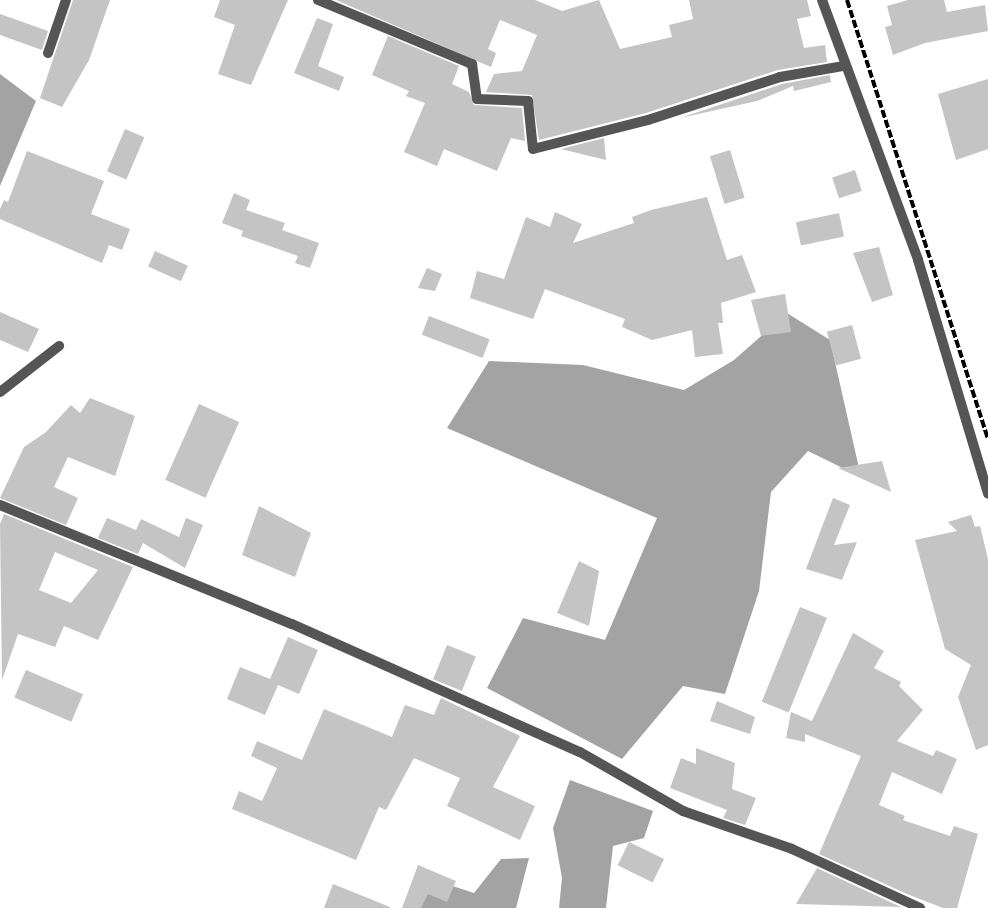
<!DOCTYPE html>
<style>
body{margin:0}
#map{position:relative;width:988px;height:908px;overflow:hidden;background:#fff;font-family:Overpass,sans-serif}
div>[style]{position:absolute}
.water>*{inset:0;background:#a3a3a3}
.building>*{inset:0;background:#c4c4c4;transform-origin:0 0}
.street>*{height:10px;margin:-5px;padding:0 5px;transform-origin:5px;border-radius:5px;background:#555}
.rail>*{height:4px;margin-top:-2px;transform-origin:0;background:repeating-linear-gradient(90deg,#000 0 8px,transparent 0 10.5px)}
span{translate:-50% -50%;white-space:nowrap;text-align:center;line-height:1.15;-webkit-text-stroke:4px #fff;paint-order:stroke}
</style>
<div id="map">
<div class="water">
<div style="clip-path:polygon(0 74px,36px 101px,0 186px)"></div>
<div style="clip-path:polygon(787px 313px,830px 340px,861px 477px,808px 451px,771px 492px,759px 591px,725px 694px,683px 686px,622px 759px,487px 688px,523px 618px,605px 640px,657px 518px,447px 428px,489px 361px,583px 365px,684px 390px,734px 360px)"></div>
<div style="clip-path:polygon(570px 780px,653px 811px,644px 838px,613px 846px,606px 908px,559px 908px,562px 878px,553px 828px)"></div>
<div style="clip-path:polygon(529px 858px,516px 908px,413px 908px,428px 878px,474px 893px,501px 859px)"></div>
</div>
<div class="building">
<div style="clip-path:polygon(73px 0,110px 0,89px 60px,62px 107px,40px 98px)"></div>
<div style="clip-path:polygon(220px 0,288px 0,251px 85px,218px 74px,235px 25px,214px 17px)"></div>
<div style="clip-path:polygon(336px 0,535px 0,562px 11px,599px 0,620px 49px,672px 37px,669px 25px,693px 19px,689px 0,807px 0,811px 16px,797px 19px,804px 48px,825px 45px,827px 62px,778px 70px,646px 113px,539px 140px,532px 95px,486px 92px,494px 74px,522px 71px,537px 35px,500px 20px,488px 49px,496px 53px,491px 67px)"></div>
<div style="clip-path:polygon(908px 0,944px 0,947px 12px,985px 5px,988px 31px,925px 43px,893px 55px,885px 27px,892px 25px,887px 6px)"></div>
<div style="clip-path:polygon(0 14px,48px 31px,42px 50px,0 35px)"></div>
<div style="clip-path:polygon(317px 18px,333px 24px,318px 66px,344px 77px,339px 91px,294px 73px)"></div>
<div style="clip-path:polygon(388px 36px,459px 66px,452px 84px,469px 92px,474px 105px,522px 108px,525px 141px,511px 138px,497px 171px,444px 149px,437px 166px,404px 152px,425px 103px,406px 96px,409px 91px,372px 75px)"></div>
<div style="clip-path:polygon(830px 75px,831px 82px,794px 91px,793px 86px,757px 101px,680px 118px,782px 84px)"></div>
<div style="clip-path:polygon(988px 79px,988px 149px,956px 160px,938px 94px)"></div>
<div style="left:125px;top:129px;width:21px;height:46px;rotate:23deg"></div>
<div style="clip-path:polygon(604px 138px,606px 160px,561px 149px)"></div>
<div style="left:730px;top:150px;width:50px;height:21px;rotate:73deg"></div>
<div style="clip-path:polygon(27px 151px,104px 181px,91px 214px,130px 229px,122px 250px,109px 245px,102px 263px,0 219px,0 209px,4px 200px,8px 202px)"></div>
<div style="left:855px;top:170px;width:22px;height:24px;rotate:72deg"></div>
<div style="clip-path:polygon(234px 193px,250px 200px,246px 210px,285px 223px,282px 230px,319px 243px,310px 268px,295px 263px,298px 256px,241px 236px,243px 231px,222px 223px)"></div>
<div style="clip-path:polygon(707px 197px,727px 260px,742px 255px,756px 292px,721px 303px,723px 323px,718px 323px,723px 354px,695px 357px,692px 330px,652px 340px,622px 327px,625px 319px,545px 289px,533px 319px,470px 298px,477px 271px,504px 279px,526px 217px,550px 227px,555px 212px,582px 224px,573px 243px,634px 223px,632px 217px,651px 210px)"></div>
<div style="left:839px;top:213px;width:24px;height:44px;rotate:78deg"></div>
<div style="clip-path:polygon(879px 247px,893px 295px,872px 302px,853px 253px)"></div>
<div style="left:155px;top:251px;width:36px;height:17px;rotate:24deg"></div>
<div style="clip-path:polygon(427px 268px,442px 274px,435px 291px,418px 288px)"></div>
<div style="clip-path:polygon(785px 294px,791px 332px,761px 336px,751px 300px)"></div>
<div style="clip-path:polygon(0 312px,39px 329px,28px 352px,0 340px)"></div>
<div style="left:429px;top:316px;width:65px;height:20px;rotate:21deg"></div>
<div style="left:852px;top:325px;width:35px;height:26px;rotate:75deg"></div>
<div style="clip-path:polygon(90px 398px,135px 416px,115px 476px,68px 457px,54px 487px,78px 498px,66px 525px,0 498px,24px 447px,46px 432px,71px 405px,80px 413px)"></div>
<div style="left:199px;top:404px;width:44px;height:83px;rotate:24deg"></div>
<div style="clip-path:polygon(882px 461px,891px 492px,838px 468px)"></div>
<div style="clip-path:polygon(833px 498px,850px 505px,834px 545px,857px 542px,842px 580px,806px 569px)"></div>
<div style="clip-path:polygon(259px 506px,311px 533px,295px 577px,242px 555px)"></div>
<div style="clip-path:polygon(evenodd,4px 514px,133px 567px,98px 640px,64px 626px,55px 647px,18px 634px,2px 680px,0 524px,4px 514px,55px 552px,98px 570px,71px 603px,39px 590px,55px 552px)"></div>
<div style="clip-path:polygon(971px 515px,975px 527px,980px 526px,988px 559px,988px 745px,976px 750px,958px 697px,971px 665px,945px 649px,915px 540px,957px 531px,948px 522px)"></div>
<div style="clip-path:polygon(107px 518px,136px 530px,141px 519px,179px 537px,186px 518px,203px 525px,185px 568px,143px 543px,138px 554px,98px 538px)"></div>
<div style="clip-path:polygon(579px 561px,599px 571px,589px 626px,557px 613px)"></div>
<div style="left:800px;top:607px;width:29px;height:102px;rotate:22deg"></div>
<div style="clip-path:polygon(853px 633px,884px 651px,874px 668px,901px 682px,899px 686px,923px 710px,897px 741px,933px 756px,936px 750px,957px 759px,942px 794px,892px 772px,879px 805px,905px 816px,903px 820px,950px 836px,954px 826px,978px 834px,957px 908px,943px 908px,907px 894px,819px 854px,861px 756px,805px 734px,805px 742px,786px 738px,791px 712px,812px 721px)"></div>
<div style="clip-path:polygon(288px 637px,318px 650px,299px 694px,278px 685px,265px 715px,227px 699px,240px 667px,270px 679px)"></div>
<div style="left:447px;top:645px;width:31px;height:37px;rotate:22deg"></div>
<div style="left:26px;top:670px;width:62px;height:30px;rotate:23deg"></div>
<div style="clip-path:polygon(441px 698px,520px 736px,493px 787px,535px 806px,520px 840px,447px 806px,460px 778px,414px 758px,386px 810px,379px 807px,356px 860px,232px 809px,239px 791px,262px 801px,277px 768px,251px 756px,257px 741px,302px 760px,324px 709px,392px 737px,405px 705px,434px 715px)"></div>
<div style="clip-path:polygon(717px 701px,755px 717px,750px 734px,710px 721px)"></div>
<div style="clip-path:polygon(696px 748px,735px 763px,732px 789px,756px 798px,745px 825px,723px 818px,727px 810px,670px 788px,681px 758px,696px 764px)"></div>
<div style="left:629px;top:842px;width:39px;height:26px;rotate:26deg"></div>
<div style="clip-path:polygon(418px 865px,456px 881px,447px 902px,428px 894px,421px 908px,402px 908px)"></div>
<div style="clip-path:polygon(817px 868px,901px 907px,796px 904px)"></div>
<div style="clip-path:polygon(333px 884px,390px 907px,390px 908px,324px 908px)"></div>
</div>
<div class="street">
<div style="left:318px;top:0;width:167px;rotate:22.6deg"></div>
<div style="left:472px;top:64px;width:35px;rotate:82deg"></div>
<div style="left:477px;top:99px;width:51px;rotate:2.2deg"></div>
<div style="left:528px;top:101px;width:48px;rotate:84.1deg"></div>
<div style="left:533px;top:149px;width:119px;rotate:-14.2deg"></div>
<div style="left:648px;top:120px;width:139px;rotate:-18deg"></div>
<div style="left:780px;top:77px;width:65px;rotate:-9.8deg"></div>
<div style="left:822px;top:0;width:277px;rotate:69.7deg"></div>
<div style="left:918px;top:260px;width:244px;rotate:73.3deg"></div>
<div style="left:48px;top:53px;width:56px;rotate:-71.2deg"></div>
<div style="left:0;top:392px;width:75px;rotate:-37.9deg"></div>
<div style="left:0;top:505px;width:315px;rotate:22.2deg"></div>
<div style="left:292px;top:624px;width:315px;rotate:24deg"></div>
<div style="left:580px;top:752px;width:119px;rotate:29.8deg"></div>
<div style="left:683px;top:811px;width:115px;rotate:19.2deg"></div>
<div style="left:792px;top:849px;width:141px;rotate:24.7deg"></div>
</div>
<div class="rail">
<div style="left:847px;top:0;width:460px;rotate:72.2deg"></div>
</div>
</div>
